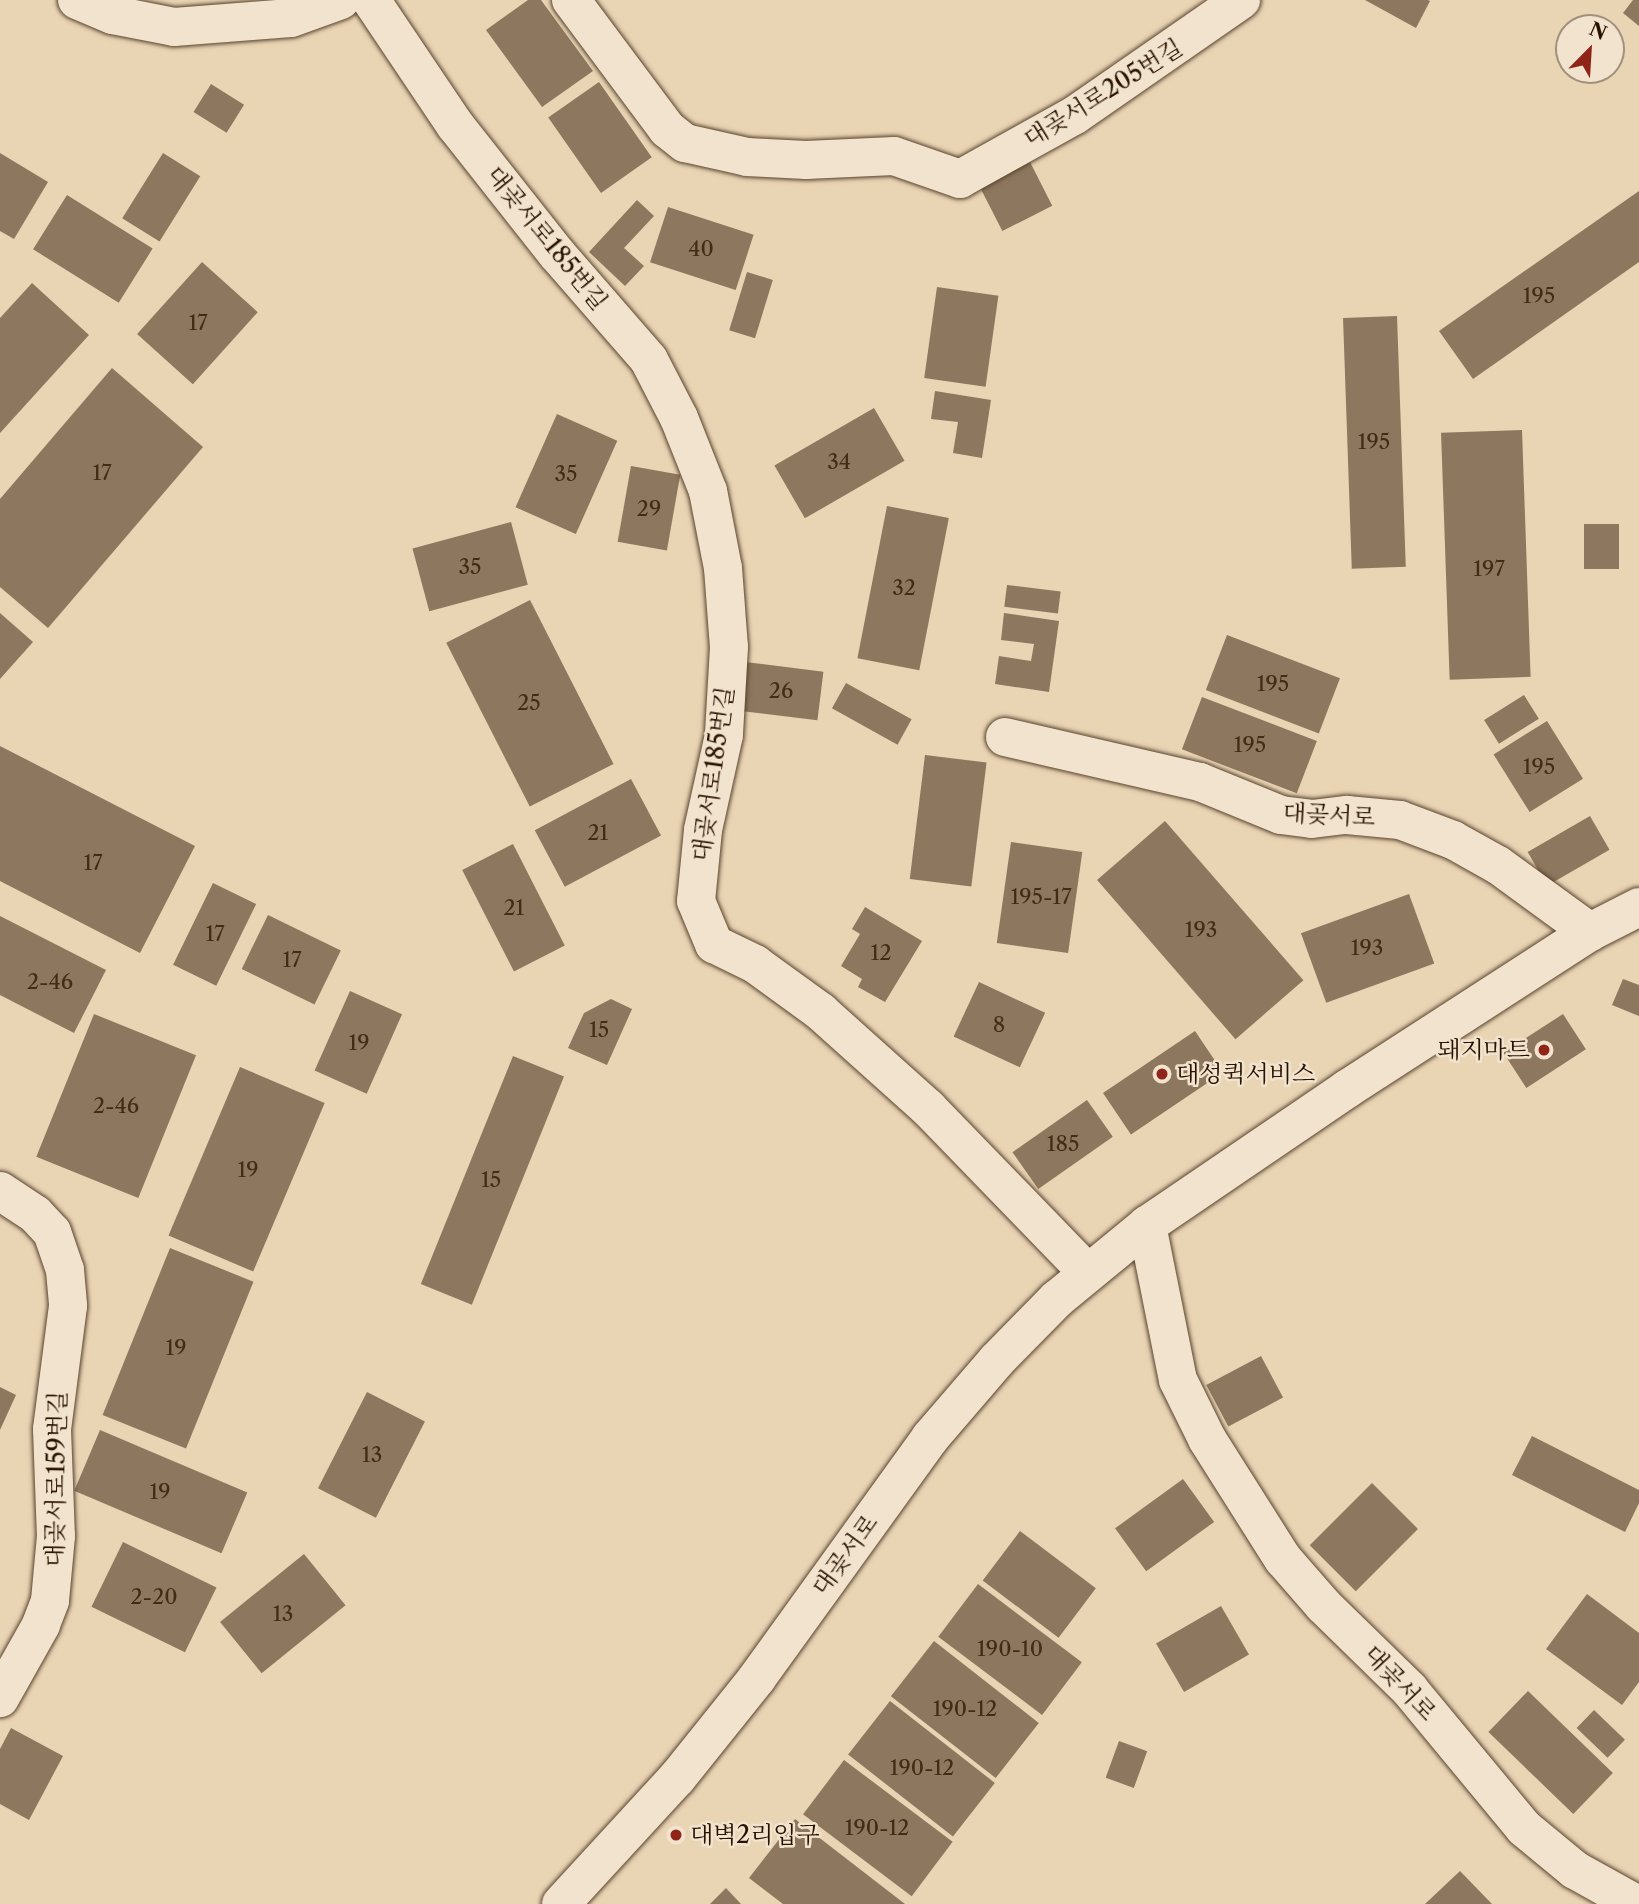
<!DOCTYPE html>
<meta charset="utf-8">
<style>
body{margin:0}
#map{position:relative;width:1639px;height:1904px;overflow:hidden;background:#e9d4b4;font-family:"Libre Caslon Text","Noto Serif KR",serif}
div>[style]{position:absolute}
.building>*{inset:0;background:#8d775e;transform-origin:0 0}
.roads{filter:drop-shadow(0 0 2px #59432d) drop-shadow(0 0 2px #59432d)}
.minor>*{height:38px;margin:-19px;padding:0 19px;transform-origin:19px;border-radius:19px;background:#f1e3ce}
.dots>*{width:19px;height:19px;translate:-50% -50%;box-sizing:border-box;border:4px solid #f1e3ce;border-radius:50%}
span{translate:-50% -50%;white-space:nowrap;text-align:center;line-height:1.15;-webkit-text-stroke:5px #f1e3ce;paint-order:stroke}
.number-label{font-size:21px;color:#422c18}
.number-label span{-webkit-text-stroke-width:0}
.street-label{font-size:24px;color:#291300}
.poi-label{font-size:24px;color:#291300}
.right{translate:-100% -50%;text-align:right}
.left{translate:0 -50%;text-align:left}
.north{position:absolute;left:1555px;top:14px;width:70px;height:70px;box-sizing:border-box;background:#f1e3ce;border:2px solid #a1907c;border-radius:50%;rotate:24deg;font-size:19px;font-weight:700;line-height:28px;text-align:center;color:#291300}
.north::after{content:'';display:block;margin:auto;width:24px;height:32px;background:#8f2418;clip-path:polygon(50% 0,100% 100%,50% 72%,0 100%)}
</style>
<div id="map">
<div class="building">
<div style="clip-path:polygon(528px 0,541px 0,593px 71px,542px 107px,486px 30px)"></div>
<div style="clip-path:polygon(1365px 0,1428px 0,1430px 1px,1416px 28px)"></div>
<div style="clip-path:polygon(1633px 0,1639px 0,1639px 26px,1623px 13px)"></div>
<div style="left:599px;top:82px;width:92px;height:62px;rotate:55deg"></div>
<div style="left:211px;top:84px;width:39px;height:33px;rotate:32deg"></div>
<div style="clip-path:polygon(0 153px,48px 182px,14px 239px,0 231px)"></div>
<div style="left:163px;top:153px;width:44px;height:77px;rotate:32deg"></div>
<div style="left:1030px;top:162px;width:49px;height:56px;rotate:63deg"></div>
<div style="clip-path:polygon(1639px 191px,1639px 262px,1473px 379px,1439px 331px)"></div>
<div style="left:67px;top:195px;width:101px;height:64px;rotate:32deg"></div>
<div style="clip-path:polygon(637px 200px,654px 216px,624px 248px,644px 266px,625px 286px,589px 252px)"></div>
<div style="left:668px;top:207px;width:90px;height:58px;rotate:18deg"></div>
<div style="left:202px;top:262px;width:75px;height:97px;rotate:42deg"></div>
<div style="left:747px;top:272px;width:27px;height:61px;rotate:17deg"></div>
<div style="clip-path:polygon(32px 283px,89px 335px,0 433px,0 318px)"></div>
<div style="left:937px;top:287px;width:62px;height:92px;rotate:8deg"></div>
<div style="left:1397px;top:316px;width:251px;height:54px;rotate:88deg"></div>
<div style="clip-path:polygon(112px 368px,203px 447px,48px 628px,0 587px,0 499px)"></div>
<div style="clip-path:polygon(935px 391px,991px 400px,982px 458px,953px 453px,958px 422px,931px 419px)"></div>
<div style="left:874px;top:408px;width:61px;height:115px;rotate:60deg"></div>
<div style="left:557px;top:414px;width:66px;height:102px;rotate:24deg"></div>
<div style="left:1522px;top:430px;width:247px;height:81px;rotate:88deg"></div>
<div style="left:631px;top:466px;width:50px;height:77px;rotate:10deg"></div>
<div style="left:887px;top:506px;width:63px;height:155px;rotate:11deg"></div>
<div style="left:511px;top:522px;width:65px;height:102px;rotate:75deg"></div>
<div style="left:1584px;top:524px;width:35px;height:45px"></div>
<div style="left:1007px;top:585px;width:54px;height:22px;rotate:7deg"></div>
<div style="left:530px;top:600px;width:184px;height:94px;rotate:63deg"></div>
<div style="clip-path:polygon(0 613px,33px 642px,0 679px)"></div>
<div style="clip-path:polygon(1004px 613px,1059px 621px,1049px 692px,995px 684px,999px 656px,1031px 661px,1034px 644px,1001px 640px)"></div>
<div style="left:1227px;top:635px;width:121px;height:59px;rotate:21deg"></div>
<div style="left:745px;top:662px;width:79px;height:49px;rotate:7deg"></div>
<div style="left:846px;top:683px;width:75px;height:29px;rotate:29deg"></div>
<div style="left:1524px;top:695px;width:28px;height:47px;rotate:58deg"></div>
<div style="left:1202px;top:697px;width:123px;height:56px;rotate:21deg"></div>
<div style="left:1547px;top:721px;width:68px;height:63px;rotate:58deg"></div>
<div style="clip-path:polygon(0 746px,195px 846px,140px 953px,0 881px)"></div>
<div style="left:925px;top:755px;width:62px;height:125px;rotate:7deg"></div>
<div style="left:631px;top:779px;width:64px;height:109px;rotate:62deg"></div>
<div style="left:1590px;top:816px;width:39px;height:72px;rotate:60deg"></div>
<div style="left:1165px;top:821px;width:211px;height:90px;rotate:49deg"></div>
<div style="left:1011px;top:842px;width:72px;height:102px;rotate:8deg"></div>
<div style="left:513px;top:844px;width:114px;height:57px;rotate:63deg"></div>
<div style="left:213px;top:883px;width:48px;height:91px;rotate:26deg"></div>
<div style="left:1409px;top:894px;width:74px;height:115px;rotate:70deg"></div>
<div style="clip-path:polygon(865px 907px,922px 941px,885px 1002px,858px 987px,862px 979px,841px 966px,860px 934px,852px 929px)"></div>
<div style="left:268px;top:915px;width:81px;height:60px;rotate:26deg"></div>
<div style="clip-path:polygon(0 916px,106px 970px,74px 1033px,0 995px)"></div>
<div style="clip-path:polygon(1623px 979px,1639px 985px,1639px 1016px,1612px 1005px)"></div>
<div style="left:979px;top:982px;width:73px;height:60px;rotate:25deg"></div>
<div style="left:350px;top:991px;width:57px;height:87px;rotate:24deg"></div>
<div style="clip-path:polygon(611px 999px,632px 1009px,607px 1065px,568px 1048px,584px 1013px)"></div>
<div style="left:94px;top:1014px;width:110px;height:154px;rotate:22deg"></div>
<div style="left:1563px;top:1014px;width:42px;height:71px;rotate:57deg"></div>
<div style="left:1195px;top:1031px;width:50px;height:111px;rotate:56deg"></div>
<div style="left:513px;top:1056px;width:55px;height:246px;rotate:22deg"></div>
<div style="left:240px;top:1067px;width:92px;height:183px;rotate:23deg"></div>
<div style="left:1087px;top:1100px;width:45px;height:91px;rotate:55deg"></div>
<div style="left:170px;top:1248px;width:90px;height:180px;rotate:22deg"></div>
<div style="left:1261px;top:1356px;width:47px;height:62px;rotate:62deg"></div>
<div style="clip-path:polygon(0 1387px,16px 1395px,0 1430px)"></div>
<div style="left:367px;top:1392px;width:65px;height:108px;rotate:27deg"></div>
<div style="left:100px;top:1430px;width:160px;height:66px;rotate:23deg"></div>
<div style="clip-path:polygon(1532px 1436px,1639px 1490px,1639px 1503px,1625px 1532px,1512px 1475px)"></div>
<div style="left:1183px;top:1479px;width:53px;height:84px;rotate:54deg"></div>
<div style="left:1372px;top:1483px;width:65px;height:88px;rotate:45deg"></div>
<div style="left:1020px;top:1531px;width:95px;height:62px;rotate:37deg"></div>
<div style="left:123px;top:1542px;width:104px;height:72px;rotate:26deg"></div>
<div style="left:304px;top:1554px;width:66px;height:108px;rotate:51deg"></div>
<div style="left:978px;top:1584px;width:130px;height:66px;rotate:37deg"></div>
<div style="clip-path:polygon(1587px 1594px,1639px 1633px,1639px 1682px,1622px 1705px,1546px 1649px)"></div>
<div style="left:1221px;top:1606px;width:56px;height:75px;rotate:60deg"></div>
<div style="left:934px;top:1641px;width:133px;height:70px;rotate:38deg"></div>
<div style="left:1528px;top:1691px;width:118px;height:57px;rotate:44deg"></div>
<div style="left:890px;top:1701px;width:133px;height:68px;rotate:38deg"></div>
<div style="left:1594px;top:1710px;width:43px;height:25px;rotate:44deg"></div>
<div style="clip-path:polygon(11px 1728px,63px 1756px,29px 1820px,0 1804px,0 1749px)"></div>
<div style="left:1119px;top:1741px;width:30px;height:39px;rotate:20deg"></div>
<div style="left:844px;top:1760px;width:136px;height:68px;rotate:37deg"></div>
<div style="clip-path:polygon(795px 1819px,905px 1904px,783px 1904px,749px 1878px)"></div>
<div style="clip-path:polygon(1460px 1871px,1492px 1904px,1425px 1904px)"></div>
<div style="clip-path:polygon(726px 1888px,741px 1904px,710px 1904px)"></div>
</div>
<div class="roads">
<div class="minor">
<div style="left:77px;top:0;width:39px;rotate:23deg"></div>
<div style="left:113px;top:15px;width:62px;rotate:11.1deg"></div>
<div style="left:174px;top:27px;width:117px;rotate:-4.4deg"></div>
<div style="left:291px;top:18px;width:53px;rotate:-19.8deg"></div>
<div style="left:371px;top:0;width:151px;rotate:56.1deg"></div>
<div style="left:455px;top:125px;width:164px;rotate:51.7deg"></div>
<div style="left:557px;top:254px;width:140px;rotate:49deg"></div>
<div style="left:649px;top:360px;width:65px;rotate:62.7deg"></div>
<div style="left:679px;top:418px;width:79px;rotate:68.3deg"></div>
<div style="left:708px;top:491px;width:78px;rotate:79deg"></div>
<div style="left:723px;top:568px;width:79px;rotate:85.7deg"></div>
<div style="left:729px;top:647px;width:88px;rotate:93.3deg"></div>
<div style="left:724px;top:735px;width:97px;rotate:102.5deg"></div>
<div style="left:703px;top:830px;width:71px;rotate:95.6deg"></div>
<div style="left:696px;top:901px;width:47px;rotate:67.3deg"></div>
<div style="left:714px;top:944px;width:46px;rotate:26deg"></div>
<div style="left:755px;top:964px;width:82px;rotate:36deg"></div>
<div style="left:821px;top:1012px;width:144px;rotate:41.9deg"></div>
<div style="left:928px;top:1108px;width:228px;rotate:45.9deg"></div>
<div style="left:571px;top:0;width:161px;rotate:53.3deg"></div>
<div style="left:667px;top:129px;width:23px;rotate:38deg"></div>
<div style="left:685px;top:143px;width:64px;rotate:12.7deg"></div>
<div style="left:747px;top:157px;width:59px;rotate:2.9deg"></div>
<div style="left:806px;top:160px;width:88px;rotate:-2.6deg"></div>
<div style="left:894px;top:156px;width:70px;rotate:19.2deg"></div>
<div style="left:960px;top:179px;width:132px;rotate:-29.1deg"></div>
<div style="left:1075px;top:115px;width:202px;rotate:-34.7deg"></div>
<div style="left:1005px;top:737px;width:200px;rotate:13deg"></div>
<div style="left:1200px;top:782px;width:87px;rotate:22.2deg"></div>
<div style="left:1281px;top:815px;width:31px;rotate:7deg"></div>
<div style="left:1312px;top:819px;width:35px;rotate:-7deg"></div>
<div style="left:1347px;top:815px;width:53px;rotate:5.4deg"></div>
<div style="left:1400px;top:820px;width:57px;rotate:20.7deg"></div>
<div style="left:1453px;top:840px;width:51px;rotate:29.1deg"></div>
<div style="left:1498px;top:865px;width:114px;rotate:36.1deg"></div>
<div style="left:0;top:1191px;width:42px;rotate:33.3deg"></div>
<div style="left:35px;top:1214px;width:25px;rotate:47deg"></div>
<div style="left:52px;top:1232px;width:40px;rotate:71.1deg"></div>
<div style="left:65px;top:1270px;width:36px;rotate:85deg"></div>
<div style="left:68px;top:1306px;width:124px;rotate:97.4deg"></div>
<div style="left:52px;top:1429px;width:107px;rotate:87.9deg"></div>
<div style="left:56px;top:1536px;width:65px;rotate:95.3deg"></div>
<div style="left:50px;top:1601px;width:26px;rotate:111deg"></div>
<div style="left:41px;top:1625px;width:84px;rotate:119.3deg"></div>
<div style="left:1147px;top:1225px;width:158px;rotate:78.7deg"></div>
<div style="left:1178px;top:1380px;width:66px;rotate:63.8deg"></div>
<div style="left:1207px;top:1439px;width:142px;rotate:57.7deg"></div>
<div style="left:1283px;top:1559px;width:62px;rotate:48.9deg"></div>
<div style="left:1324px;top:1606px;width:119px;rotate:44.3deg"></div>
<div style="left:1409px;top:1689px;width:180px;rotate:50.4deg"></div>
<div style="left:1524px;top:1828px;width:66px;rotate:39.5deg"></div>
<div style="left:1575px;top:1870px;width:70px;rotate:29.1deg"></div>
<div style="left:561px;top:1904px;width:171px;rotate:-47.4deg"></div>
<div style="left:677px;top:1778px;width:128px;rotate:-51.3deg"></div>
<div style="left:757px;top:1678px;width:296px;rotate:-54.2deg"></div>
<div style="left:930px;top:1438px;width:103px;rotate:-49.3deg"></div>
<div style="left:997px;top:1360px;width:86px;rotate:-45.5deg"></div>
<div style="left:1057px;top:1299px;width:117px;rotate:-39.4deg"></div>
<div style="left:1147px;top:1225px;width:242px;rotate:-34.2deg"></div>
<div style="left:1347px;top:1089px;width:289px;rotate:-32.9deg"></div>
<div style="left:1590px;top:932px;width:55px;rotate:-27deg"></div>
</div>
</div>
<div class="dots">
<div style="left:1544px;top:1050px;background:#8f2418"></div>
<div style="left:1162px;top:1074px;background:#8f2418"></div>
<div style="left:676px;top:1835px;background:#8f2418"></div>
</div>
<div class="number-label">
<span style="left:701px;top:249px">40</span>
<span style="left:1539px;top:296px">195</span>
<span style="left:198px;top:323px">17</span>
<span style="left:1374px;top:442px">195</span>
<span style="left:839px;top:462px">34</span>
<span style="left:102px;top:473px">17</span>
<span style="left:566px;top:474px">35</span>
<span style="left:649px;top:509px">29</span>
<span style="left:470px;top:567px">35</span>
<span style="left:1489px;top:569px">197</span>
<span style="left:904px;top:588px">32</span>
<span style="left:1273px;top:684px">195</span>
<span style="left:781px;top:691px">26</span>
<span style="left:529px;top:703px">25</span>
<span style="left:1250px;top:745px">195</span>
<span style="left:1539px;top:767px">195</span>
<span style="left:598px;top:833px">21</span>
<span style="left:93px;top:863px">17</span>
<span style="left:1041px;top:897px">195-17</span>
<span style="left:514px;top:908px">21</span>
<span style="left:1201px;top:930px">193</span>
<span style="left:215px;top:934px">17</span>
<span style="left:1367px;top:948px">193</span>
<span style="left:881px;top:953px">12</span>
<span style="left:292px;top:960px">17</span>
<span style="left:50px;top:982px">2-46</span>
<span style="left:999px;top:1025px">8</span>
<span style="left:599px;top:1030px">15</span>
<span style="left:359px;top:1043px">19</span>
<span style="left:116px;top:1106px">2-46</span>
<span style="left:1063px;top:1144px">185</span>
<span style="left:248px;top:1170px">19</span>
<span style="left:491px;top:1180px">15</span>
<span style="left:176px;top:1348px">19</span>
<span style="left:372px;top:1455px">13</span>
<span style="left:160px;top:1492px">19</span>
<span style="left:154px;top:1597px">2-20</span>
<span style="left:283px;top:1614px">13</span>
<span style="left:1010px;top:1649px">190-10</span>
<span style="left:965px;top:1709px">190-12</span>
<span style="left:922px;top:1768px">190-12</span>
<span style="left:877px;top:1828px">190-12</span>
</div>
<div class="street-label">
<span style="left:1103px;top:93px;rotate:-32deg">대곶서로205번길</span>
<span style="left:547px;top:238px;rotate:51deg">대곶서로185번길</span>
<span style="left:713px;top:774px;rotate:-82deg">대곶서로185번길</span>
<span style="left:1329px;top:815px;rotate:3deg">대곶서로</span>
<span style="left:56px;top:1479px;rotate:-89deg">대곶서로159번길</span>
<span style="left:845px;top:1555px;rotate:-54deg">대곶서로</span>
<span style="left:1400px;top:1683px;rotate:47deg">대곶서로</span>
</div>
<div class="poi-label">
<span class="right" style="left:1530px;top:1050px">돼지마트</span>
<span class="left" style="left:1176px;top:1074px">대성퀵서비스</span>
<span class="left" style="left:690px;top:1835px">대벽2리입구</span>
</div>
<div class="north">N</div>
</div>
